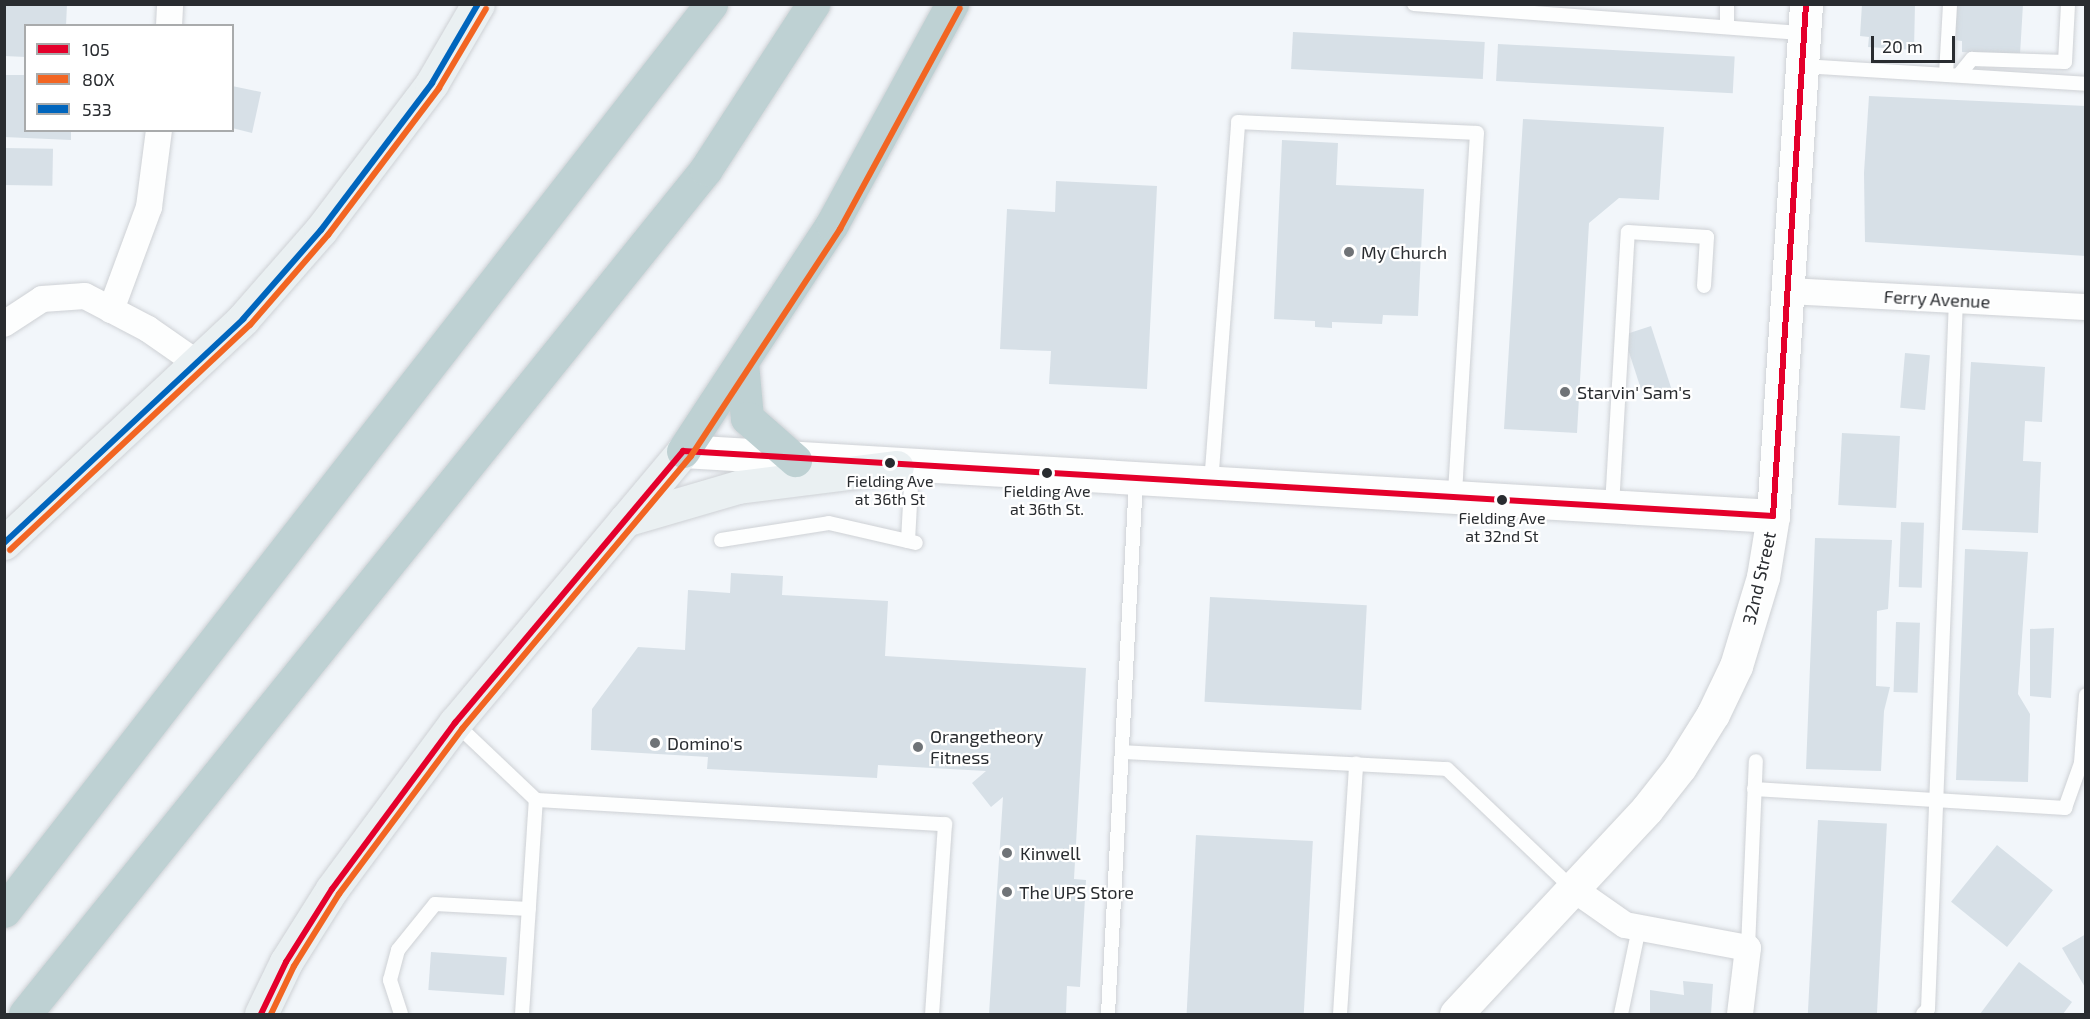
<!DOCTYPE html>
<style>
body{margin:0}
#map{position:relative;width:2090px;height:1019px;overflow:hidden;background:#f2f6fa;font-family:"Exo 2",sans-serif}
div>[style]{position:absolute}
.building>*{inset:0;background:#d7e0e7;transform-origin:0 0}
.roads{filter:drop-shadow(0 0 2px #ced1d5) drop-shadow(0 0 2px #ced1d5)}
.service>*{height:14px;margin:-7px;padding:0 7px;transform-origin:7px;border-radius:7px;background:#fdfefe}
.minor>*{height:26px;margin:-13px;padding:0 13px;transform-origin:13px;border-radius:13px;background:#fdfefe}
.tertiary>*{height:33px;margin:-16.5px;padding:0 16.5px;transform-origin:16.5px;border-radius:16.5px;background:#fdfefe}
.secondary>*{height:33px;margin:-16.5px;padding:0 16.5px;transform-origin:16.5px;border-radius:16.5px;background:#eaf0f2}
.motorway>*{height:33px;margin:-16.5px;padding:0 16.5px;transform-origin:16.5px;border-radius:16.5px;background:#bed1d3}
.bus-1>*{height:6px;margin:-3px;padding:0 3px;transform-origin:3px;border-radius:3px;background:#e4002b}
.bus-2>*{height:6px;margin:-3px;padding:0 3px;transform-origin:3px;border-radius:3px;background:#f26522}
.bus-3>*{height:6px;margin:-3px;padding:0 3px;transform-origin:3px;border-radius:3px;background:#0065bd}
.dots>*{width:16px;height:16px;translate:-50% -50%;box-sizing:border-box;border:3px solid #fff;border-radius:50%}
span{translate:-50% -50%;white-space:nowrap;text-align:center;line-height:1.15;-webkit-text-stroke:4.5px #fff;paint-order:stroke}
.bus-label{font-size:16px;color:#292c30}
.poi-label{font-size:18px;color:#292c30}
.left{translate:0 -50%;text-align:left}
.street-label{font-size:18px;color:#292c30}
.frame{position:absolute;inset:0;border:6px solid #292c30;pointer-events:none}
.legend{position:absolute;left:24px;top:24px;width:210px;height:108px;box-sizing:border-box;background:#fff;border:2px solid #a9abac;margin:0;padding:8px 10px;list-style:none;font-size:18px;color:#292c30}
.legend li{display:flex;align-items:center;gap:12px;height:30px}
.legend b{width:30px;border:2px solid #a9abac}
.scale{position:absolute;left:1871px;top:36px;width:84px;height:27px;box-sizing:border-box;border:3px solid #292c30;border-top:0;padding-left:8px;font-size:18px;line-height:21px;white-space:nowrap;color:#292c30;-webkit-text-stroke:4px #fff;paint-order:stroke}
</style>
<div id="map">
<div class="building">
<div style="clip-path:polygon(4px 4px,67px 4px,66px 26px,26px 26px,26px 57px,4px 56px)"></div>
<div style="clip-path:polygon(1862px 4px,1915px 4px,1914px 50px,1868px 47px,1869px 37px,1860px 36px)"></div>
<div style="clip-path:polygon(1957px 4px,2023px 4px,2020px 55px,1962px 52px,1962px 41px,1955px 40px)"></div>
<div style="left:1293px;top:32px;width:192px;height:37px;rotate:3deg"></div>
<div style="left:1498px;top:44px;width:237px;height:37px;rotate:3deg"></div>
<div style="clip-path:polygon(4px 75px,26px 75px,26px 130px,71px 130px,71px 140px,4px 137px)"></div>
<div style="clip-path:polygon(232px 86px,261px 92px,252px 133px,232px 128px)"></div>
<div style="clip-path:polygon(1869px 96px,2086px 106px,2086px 256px,1865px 242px,1864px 173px)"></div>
<div style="clip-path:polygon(1523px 119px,1664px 127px,1659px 200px,1619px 198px,1589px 223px,1577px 433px,1504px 429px)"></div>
<div style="clip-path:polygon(1282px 140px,1338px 143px,1336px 185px,1424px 189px,1418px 316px,1383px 315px,1382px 324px,1332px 322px,1332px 328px,1315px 327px,1315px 321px,1274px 319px)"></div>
<div style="left:4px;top:148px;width:49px;height:37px;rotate:1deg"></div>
<div style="clip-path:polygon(1056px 181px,1157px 186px,1147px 389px,1049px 384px,1051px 351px,1000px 349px,1007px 209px,1055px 212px)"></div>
<div style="left:1651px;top:326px;width:66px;height:29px;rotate:72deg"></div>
<div style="left:1905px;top:353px;width:25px;height:55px;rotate:5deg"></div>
<div style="clip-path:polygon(1971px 362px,2045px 367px,2042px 422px,2025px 421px,2023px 461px,2041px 462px,2038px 533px,1962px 530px)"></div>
<div style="left:1842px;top:433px;width:58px;height:72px;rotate:3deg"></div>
<div style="left:1901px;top:522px;width:23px;height:65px;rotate:2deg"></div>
<div style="clip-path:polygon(1815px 538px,1892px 540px,1888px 609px,1877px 611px,1876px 686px,1890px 687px,1884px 711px,1881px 771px,1806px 769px)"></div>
<div style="clip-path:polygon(1965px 549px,2028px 552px,2018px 694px,2030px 714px,2028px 782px,1956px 780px)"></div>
<div style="clip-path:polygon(731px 573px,783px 576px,782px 595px,888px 601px,885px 656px,1086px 668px,1074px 879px,1086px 880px,1080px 987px,1067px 986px,1066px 1014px,989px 1014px,1003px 797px,991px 807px,972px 783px,986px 771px,878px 765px,877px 778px,707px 769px,708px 757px,591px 750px,592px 709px,638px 647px,685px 650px,688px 590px,730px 593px)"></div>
<div style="left:1210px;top:597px;width:157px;height:105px;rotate:3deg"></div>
<div style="left:1896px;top:622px;width:24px;height:70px;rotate:2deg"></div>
<div style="clip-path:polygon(2054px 628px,2051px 698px,2030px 696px,2030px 629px)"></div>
<div style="left:1818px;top:820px;width:69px;height:194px;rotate:3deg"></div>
<div style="left:1196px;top:835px;width:117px;height:179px;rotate:3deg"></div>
<div style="left:1997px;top:845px;width:72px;height:73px;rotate:39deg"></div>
<div style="clip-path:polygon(2086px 934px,2086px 989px,2062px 948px)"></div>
<div style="left:431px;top:952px;width:76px;height:38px;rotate:4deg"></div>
<div style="clip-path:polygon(2019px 962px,2072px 1002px,2063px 1014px,1980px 1014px)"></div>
<div style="clip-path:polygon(1683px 981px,1713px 984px,1711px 1014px,1650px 1014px,1650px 990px,1684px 995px)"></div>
</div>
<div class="roads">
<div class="service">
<div style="left:1414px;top:4px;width:391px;rotate:4.3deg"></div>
<div style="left:1727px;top:27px;width:23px;rotate:-90deg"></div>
<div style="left:1802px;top:66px;width:285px;rotate:3.6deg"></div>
<div style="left:1946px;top:74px;width:70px;rotate:-86.7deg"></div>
<div style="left:1959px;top:75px;width:21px;rotate:-51deg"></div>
<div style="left:1972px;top:59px;width:93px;rotate:1.8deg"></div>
<div style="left:2065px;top:62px;width:58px;rotate:-87deg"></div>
<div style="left:1211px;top:484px;width:363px;rotate:-85.7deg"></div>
<div style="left:1238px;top:122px;width:239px;rotate:2.6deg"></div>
<div style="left:1477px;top:133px;width:365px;rotate:93.5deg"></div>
<div style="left:1612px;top:506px;width:274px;rotate:-86.7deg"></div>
<div style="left:1628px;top:232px;width:79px;rotate:3.6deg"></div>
<div style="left:1707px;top:237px;width:49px;rotate:93.5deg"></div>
<div style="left:721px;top:540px;width:109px;rotate:-8.9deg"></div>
<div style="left:829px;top:523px;width:89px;rotate:12.9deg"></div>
<div style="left:908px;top:541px;width:73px;rotate:-86.9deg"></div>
<div style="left:455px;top:723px;width:112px;rotate:43.5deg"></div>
<div style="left:536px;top:800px;width:410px;rotate:3.4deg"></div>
<div style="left:945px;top:824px;width:190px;rotate:93.9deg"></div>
<div style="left:1122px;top:752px;width:325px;rotate:3deg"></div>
<div style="left:1447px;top:769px;width:174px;rotate:43.6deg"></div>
<div style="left:1754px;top:789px;width:312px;rotate:3.5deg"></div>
<div style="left:2065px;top:808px;width:48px;rotate:-70.4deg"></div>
<div style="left:2081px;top:763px;width:68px;rotate:-85.8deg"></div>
<div style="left:1748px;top:948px;width:187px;rotate:-87.6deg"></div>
<div style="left:401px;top:1014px;width:36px;rotate:-108deg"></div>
<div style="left:390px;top:980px;width:31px;rotate:-75deg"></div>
<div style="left:398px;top:950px;width:59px;rotate:-51.2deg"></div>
<div style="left:435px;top:904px;width:94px;rotate:3deg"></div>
<div style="left:522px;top:1014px;width:214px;rotate:-86.3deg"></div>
<div style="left:1108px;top:1014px;width:536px;rotate:-87deg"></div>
<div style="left:1340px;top:1014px;width:251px;rotate:-86.3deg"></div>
<div style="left:1621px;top:1014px;width:88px;rotate:-78.2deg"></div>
<div style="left:1923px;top:1014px;width:7px;rotate:-45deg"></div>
<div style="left:1928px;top:1009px;width:710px;rotate:-87.74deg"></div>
</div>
<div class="minor">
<div style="left:169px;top:26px;width:22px;rotate:-87deg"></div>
<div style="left:1788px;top:291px;width:298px;rotate:3.1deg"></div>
<div style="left:111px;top:310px;width:110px;rotate:-69.7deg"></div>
<div style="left:149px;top:207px;width:78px;rotate:-82.6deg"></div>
<div style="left:4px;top:324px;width:45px;rotate:-33.3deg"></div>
<div style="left:42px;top:299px;width:43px;rotate:-4deg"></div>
<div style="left:85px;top:296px;width:71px;rotate:27.6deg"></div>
<div style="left:148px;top:329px;width:56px;rotate:34.8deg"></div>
<div style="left:1575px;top:890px;width:61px;rotate:35deg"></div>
<div style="left:1625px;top:925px;width:125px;rotate:10.6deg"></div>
<div style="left:1748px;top:948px;width:66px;rotate:96.9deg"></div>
</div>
<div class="tertiary">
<div style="left:683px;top:451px;width:1092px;rotate:3.41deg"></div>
<div style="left:1456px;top:1014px;width:280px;rotate:-47deg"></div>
<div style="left:1647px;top:809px;width:53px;rotate:-51.8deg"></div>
<div style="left:1680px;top:767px;width:62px;rotate:-58.1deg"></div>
<div style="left:1713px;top:714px;width:53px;rotate:-64.4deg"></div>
<div style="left:1736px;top:666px;width:93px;rotate:-73.1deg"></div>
<div style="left:1763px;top:577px;width:62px;rotate:-80.7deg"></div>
<div style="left:1773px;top:516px;width:513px;rotate:-86.31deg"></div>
</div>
<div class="secondary">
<div style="left:625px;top:520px;width:118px;rotate:-16.3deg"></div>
<div style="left:738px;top:487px;width:160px;rotate:-7.2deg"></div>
<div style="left:4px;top:543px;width:328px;rotate:-43.1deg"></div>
<div style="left:243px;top:319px;width:118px;rotate:-48.8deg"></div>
<div style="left:321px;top:230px;width:184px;rotate:-52.9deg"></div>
<div style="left:432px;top:83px;width:91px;rotate:-59.8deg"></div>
<div style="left:261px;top:1014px;width:58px;rotate:-64.3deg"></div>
<div style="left:286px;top:962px;width:86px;rotate:-57.8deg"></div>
<div style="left:332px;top:889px;width:207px;rotate:-53.5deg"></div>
<div style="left:455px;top:723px;width:355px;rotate:-50deg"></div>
</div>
<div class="motorway">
<div style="left:742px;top:363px;width:55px;rotate:84.8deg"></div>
<div style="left:747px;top:418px;width:64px;rotate:41.2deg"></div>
<div style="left:683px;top:451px;width:272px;rotate:-56.7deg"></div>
<div style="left:832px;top:224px;width:251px;rotate:-61.4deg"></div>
<div style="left:4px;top:911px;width:1150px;rotate:-52.06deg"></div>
<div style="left:25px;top:1014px;width:1085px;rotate:-51.13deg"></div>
<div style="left:706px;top:169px;width:197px;rotate:-57deg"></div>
</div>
</div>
<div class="bus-1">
<div style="left:1773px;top:516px;width:513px;rotate:-86.31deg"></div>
<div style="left:261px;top:1014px;width:58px;rotate:-64.3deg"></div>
<div style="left:286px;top:962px;width:86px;rotate:-57.8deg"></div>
<div style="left:332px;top:889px;width:207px;rotate:-53.5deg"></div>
<div style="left:455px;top:723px;width:355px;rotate:-50deg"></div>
<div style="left:683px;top:451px;width:1092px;rotate:3.41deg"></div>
</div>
<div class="bus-2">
<div style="left:10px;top:550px;width:329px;rotate:-43.2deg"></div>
<div style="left:250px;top:325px;width:119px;rotate:-49.1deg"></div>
<div style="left:328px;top:235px;width:184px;rotate:-52.9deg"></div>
<div style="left:439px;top:88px;width:92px;rotate:-59.3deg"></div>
<div style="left:271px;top:1014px;width:53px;rotate:-64.4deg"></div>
<div style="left:294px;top:966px;width:85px;rotate:-58deg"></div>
<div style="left:339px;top:894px;width:206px;rotate:-53.3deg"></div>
<div style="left:462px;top:729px;width:356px;rotate:-50deg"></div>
<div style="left:691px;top:456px;width:272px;rotate:-56.7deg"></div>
<div style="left:840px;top:229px;width:251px;rotate:-61.5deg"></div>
</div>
<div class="bus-3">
<div style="left:4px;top:543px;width:328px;rotate:-43.1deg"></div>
<div style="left:243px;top:319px;width:118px;rotate:-48.8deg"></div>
<div style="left:321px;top:230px;width:184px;rotate:-52.9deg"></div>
<div style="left:432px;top:83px;width:91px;rotate:-59.8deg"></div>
</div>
<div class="dots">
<div style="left:1349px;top:252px;background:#6f7377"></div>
<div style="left:1565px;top:392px;background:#6f7377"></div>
<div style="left:890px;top:463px;background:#292c30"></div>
<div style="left:1047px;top:473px;background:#292c30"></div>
<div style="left:1502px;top:500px;background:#292c30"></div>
<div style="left:655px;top:743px;background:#6f7377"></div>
<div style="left:918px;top:747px;background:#6f7377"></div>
<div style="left:1007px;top:853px;background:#6f7377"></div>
<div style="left:1007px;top:892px;background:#6f7377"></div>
</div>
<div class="bus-label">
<span style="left:890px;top:490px">Fielding Ave<br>at 36th St</span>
<span style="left:1047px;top:500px">Fielding Ave<br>at 36th St.</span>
<span style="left:1502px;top:527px">Fielding Ave<br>at 32nd St</span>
</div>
<div class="poi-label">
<span class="left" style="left:1361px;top:252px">My Church</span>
<span class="left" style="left:1577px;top:392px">Starvin' Sam's</span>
<span class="left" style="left:930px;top:747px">Orangetheory<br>Fitness</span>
<span class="left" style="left:667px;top:743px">Domino's</span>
<span class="left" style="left:1020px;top:853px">Kinwell</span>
<span class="left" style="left:1019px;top:892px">The UPS Store</span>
</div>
<div class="street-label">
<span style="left:1937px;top:299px;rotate:3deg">Ferry Avenue</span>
<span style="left:1759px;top:578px;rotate:-77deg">32nd Street</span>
</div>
<div class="frame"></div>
<ul class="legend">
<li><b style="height:8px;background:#e4002b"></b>105</li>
<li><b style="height:8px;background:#f26522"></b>80X</li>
<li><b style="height:8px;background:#0065bd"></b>533</li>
</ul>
<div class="scale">20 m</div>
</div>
